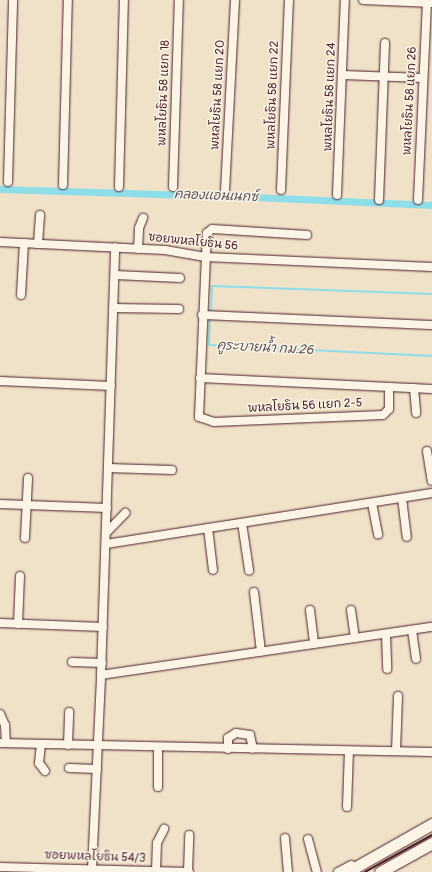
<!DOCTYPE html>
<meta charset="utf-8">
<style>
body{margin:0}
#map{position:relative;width:432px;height:872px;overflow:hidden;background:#f0e2c9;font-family:Pangolin,"Playpen Sans Thai",sans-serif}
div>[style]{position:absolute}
.stream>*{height:2px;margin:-1px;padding:0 1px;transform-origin:1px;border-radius:1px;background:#8edeea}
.canal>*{height:7px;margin:-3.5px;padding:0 3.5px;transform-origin:3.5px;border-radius:3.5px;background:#8edeea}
.roads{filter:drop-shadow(0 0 1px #4a1f2b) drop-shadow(0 0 1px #4a1f2b)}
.minor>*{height:8px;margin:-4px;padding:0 4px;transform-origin:4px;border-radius:4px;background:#fcf5e5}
.secondary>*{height:11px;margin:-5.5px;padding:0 5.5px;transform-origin:5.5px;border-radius:5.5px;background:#fcf5e5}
.rail>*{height:2px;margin:-1px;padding:0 1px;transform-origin:1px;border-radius:1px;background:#4a1f2b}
span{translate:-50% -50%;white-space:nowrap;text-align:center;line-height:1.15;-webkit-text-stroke:3px #fcf5e5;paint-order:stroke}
.street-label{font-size:12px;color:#4a1f2b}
.water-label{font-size:13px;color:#5b4f5b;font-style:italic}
</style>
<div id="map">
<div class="stream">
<div style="left:211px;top:313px;width:27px;rotate:-88deg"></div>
<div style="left:212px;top:286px;width:220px;rotate:2.1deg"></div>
<div style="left:210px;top:317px;width:28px;rotate:92deg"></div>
<div style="left:209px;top:345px;width:223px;rotate:2.8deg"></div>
</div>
<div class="canal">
<div style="left:0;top:189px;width:228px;rotate:1.8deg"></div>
<div style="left:228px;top:196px;width:204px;rotate:2.5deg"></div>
</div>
<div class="roads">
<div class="minor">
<div style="left:363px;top:0;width:68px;rotate:2.5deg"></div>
<div style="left:343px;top:75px;width:80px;rotate:2.1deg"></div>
<div style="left:8px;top:182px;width:182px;rotate:-88.4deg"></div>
<div style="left:63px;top:185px;width:185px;rotate:-88.5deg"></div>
<div style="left:119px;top:187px;width:187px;rotate:-88.5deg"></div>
<div style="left:173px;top:187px;width:187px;rotate:-88.2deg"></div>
<div style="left:281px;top:190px;width:190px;rotate:-87.6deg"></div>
<div style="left:225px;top:191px;width:191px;rotate:-87deg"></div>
<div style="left:337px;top:195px;width:195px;rotate:-87.7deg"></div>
<div style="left:379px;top:200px;width:157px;rotate:-87.8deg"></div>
<div style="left:418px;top:200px;width:200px;rotate:-87.4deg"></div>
<div style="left:307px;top:235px;width:95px;rotate:-176.4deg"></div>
<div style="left:212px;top:229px;width:6px;rotate:141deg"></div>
<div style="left:207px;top:233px;width:184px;rotate:92.5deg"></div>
<div style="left:199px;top:417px;width:16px;rotate:18deg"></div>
<div style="left:214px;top:422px;width:169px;rotate:-2.4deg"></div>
<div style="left:383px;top:415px;width:8px;rotate:-45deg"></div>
<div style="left:389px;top:409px;width:22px;rotate:-90deg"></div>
<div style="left:0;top:242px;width:165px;rotate:2.8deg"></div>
<div style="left:165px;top:250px;width:41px;rotate:9.9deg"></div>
<div style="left:205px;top:257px;width:227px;rotate:2.5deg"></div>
<div style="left:38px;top:244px;width:29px;rotate:-86deg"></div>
<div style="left:138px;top:249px;width:21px;rotate:-87deg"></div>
<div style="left:139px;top:228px;width:11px;rotate:-68deg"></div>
<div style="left:115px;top:275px;width:65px;rotate:2.6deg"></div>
<div style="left:21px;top:295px;width:52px;rotate:-86.7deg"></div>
<div style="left:113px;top:308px;width:66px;rotate:0.9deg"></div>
<div style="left:202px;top:315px;width:230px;rotate:2.5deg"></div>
<div style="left:200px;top:378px;width:232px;rotate:2.7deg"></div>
<div style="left:0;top:381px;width:111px;rotate:2.6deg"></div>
<div style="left:414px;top:388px;width:25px;rotate:85deg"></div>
<div style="left:427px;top:451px;width:30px;rotate:81deg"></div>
<div style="left:108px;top:468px;width:64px;rotate:1.8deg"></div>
<div style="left:402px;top:498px;width:39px;rotate:83deg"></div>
<div style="left:372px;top:503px;width:32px;rotate:79deg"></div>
<div style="left:0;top:504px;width:107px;rotate:2.1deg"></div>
<div style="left:242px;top:523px;width:48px;rotate:81.5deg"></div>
<div style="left:208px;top:528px;width:42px;rotate:83.2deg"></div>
<div style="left:106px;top:533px;width:28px;rotate:-46deg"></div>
<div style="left:25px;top:538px;width:60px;rotate:-87.1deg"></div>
<div style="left:106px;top:544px;width:330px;rotate:-8.9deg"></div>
<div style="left:254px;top:592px;width:60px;rotate:83.3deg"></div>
<div style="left:310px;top:610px;width:34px;rotate:83deg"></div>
<div style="left:351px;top:610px;width:28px;rotate:82deg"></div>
<div style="left:0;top:623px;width:103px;rotate:2.2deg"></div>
<div style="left:18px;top:624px;width:48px;rotate:-87.6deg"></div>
<div style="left:412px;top:630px;width:29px;rotate:82deg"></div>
<div style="left:386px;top:634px;width:35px;rotate:88deg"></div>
<div style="left:72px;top:662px;width:30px;rotate:2deg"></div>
<div style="left:101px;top:675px;width:334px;rotate:-8.3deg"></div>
<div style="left:0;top:714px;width:12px;rotate:66deg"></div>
<div style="left:5px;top:725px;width:18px;rotate:87deg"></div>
<div style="left:0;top:743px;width:432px;rotate:1.2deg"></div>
<div style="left:41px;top:744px;width:19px;rotate:96deg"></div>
<div style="left:39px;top:763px;width:10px;rotate:53deg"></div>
<div style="left:68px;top:745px;width:33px;rotate:-88deg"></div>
<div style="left:228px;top:749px;width:11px;rotate:-90deg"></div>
<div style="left:228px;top:738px;width:9px;rotate:-32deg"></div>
<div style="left:236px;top:733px;width:14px;rotate:8deg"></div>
<div style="left:250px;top:735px;width:14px;rotate:78deg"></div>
<div style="left:396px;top:751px;width:55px;rotate:-87.9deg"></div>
<div style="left:69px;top:768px;width:28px;rotate:2deg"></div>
<div style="left:158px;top:787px;width:39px;rotate:-90deg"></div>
<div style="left:347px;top:807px;width:56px;rotate:-88deg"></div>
<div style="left:285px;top:838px;width:34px;rotate:85deg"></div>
<div style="left:308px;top:839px;width:34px;rotate:75deg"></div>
<div style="left:0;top:867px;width:189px;rotate:1.5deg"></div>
<div style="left:92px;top:869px;width:194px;rotate:-87.3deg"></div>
<div style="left:101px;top:675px;width:428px;rotate:-88.1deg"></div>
<div style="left:156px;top:871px;width:28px;rotate:-88deg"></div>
<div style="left:157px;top:843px;width:16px;rotate:-63deg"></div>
<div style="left:188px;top:872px;width:37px;rotate:-88deg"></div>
<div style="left:338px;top:872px;width:15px;rotate:-28deg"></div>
</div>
<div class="secondary">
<div style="left:347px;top:872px;width:98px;rotate:-29.5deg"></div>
<div style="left:380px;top:872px;width:60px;rotate:-29.1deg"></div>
</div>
</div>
<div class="rail">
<div style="left:365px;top:872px;width:77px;rotate:-28.9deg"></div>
</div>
<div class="street-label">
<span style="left:164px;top:93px;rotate:-88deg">พหลโยธิน 58 แยก 18</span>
<span style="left:218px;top:95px;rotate:-87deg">พหลโยธิน 58 แยก 20</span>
<span style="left:273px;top:95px;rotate:-88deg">พหลโยธิน 58 แยก 22</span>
<span style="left:330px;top:97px;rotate:-88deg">พหลโยธิน 58 แยก 24</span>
<span style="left:410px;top:101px;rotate:-87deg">พหลโยธิน 58 แยก 26</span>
<span style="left:193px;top:242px;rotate:6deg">ซอยพหลโยธิน 56</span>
<span style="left:305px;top:406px;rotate:-3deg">พหลโยธิน 56 แยก 2-5</span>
<span style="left:95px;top:857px;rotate:2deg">ซอยพหลโยธิน 54/3</span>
</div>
<div class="water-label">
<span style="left:216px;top:196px;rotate:2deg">คลองแอนเนกซ์</span>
<span style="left:265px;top:348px;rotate:3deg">คูระบายน้ำ กม.26</span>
</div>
</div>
